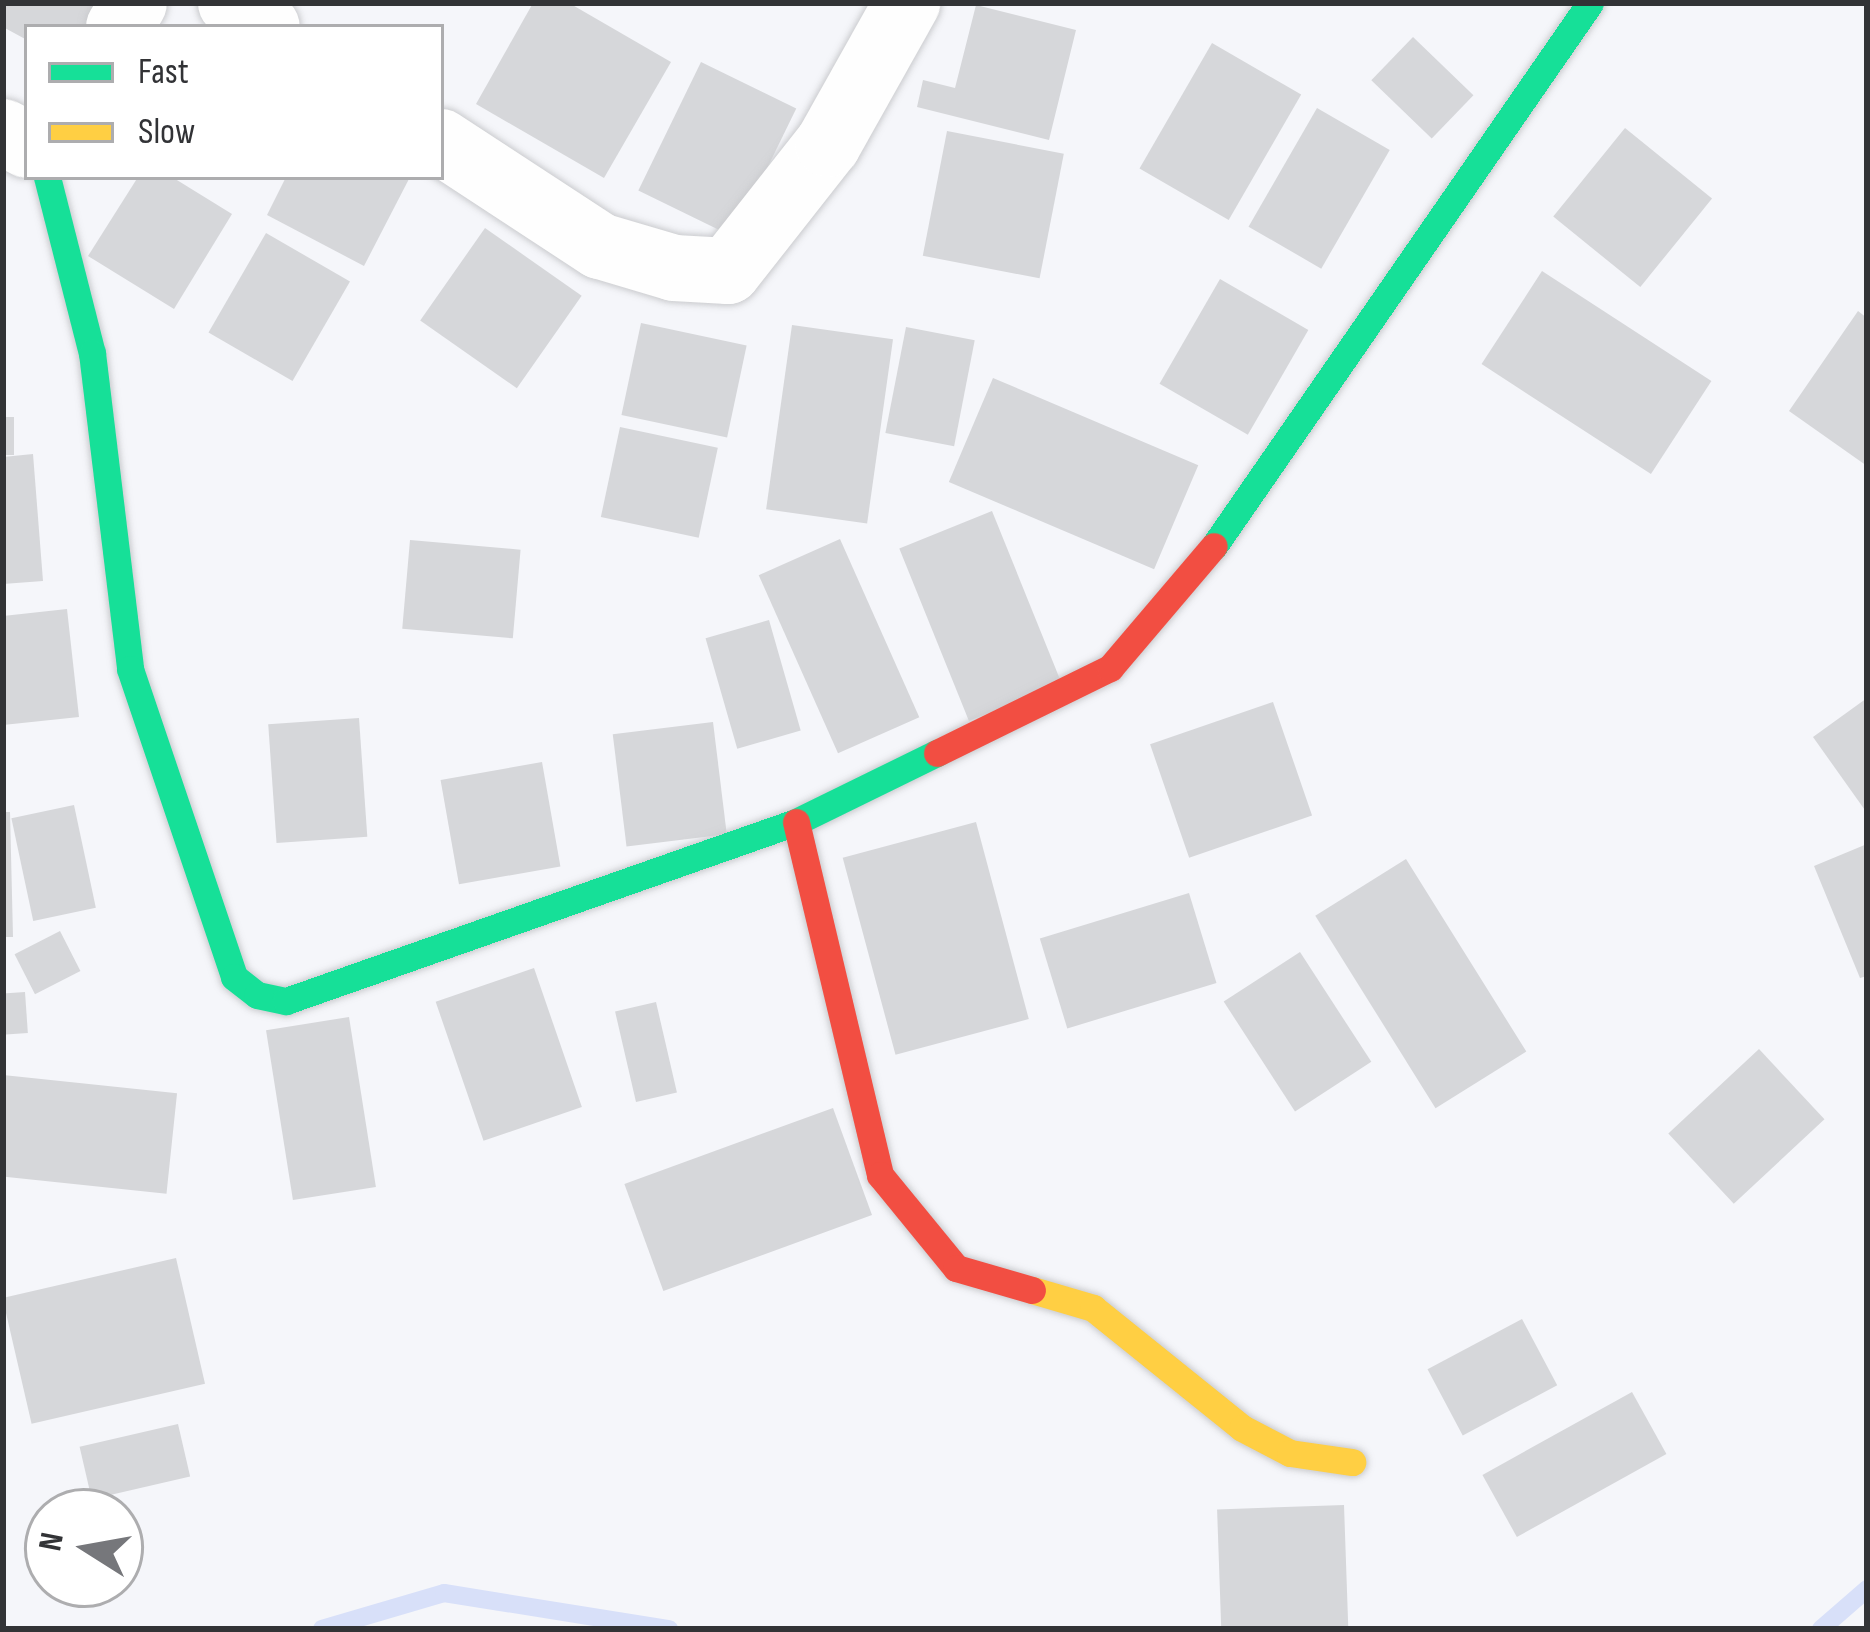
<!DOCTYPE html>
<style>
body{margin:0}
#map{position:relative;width:1870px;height:1632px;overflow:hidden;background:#f5f6fa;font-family:"Sofia Sans Condensed",sans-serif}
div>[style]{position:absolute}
.stream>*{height:18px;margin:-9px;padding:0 9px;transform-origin:9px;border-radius:9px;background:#d8e0f9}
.building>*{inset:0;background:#d6d7da;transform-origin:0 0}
.roads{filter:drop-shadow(0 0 3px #cbcccf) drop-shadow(0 0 3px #cbcccf)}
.street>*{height:66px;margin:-33px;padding:0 33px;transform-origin:33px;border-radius:33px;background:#fefefe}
.fast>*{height:27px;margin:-13.5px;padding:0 13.5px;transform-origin:13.5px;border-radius:13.5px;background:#16e098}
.slow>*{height:27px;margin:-13.5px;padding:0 13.5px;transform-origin:13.5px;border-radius:13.5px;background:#ffcf43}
.jam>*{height:27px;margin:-13.5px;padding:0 13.5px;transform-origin:13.5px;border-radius:13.5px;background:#f24e42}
span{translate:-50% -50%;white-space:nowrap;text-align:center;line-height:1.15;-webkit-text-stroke:10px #fff;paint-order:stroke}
.frame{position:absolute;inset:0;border:6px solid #323336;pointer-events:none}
.legend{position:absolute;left:24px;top:24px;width:420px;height:156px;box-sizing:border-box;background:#fff;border:3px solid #adadaf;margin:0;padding:15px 21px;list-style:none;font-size:36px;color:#323336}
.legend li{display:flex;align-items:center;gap:24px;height:60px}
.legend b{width:60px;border:3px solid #adadaf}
.north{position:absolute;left:24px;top:1488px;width:120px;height:120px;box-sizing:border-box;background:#fff;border:3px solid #adadaf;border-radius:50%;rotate:281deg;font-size:33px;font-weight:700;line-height:48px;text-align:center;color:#323336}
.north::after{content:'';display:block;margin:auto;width:42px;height:54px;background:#76777b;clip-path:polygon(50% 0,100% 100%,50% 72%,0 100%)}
</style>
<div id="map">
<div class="stream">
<div style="left:322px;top:1629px;width:127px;rotate:-16.4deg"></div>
<div style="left:444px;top:1593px;width:228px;rotate:9.1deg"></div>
<div style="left:1821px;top:1629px;width:61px;rotate:-41deg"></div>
</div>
<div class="building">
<div style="clip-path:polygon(3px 3px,109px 3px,96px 27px,27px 27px,27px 40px,3px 27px)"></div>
<div style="clip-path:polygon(533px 3px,569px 3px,671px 62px,604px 178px,476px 104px)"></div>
<div style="clip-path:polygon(976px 5px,1076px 30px,1049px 140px,917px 107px,923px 80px,955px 88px)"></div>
<div style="left:1413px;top:37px;width:84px;height:60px;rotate:44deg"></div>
<div style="left:1212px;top:43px;width:103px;height:145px;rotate:30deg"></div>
<div style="left:701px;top:62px;width:106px;height:143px;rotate:26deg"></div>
<div style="left:1317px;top:108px;width:84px;height:137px;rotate:30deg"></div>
<div style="left:1625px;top:128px;width:112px;height:114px;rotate:39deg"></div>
<div style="left:947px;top:131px;width:119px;height:127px;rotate:11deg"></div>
<div style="clip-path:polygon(138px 177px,172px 177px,232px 214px,174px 309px,88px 256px)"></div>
<div style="clip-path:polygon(286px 177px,410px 177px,364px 266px,267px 215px)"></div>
<div style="left:485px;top:228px;width:118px;height:113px;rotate:35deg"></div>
<div style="left:266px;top:233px;width:97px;height:115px;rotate:30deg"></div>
<div style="left:1542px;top:271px;width:202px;height:111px;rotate:33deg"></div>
<div style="left:1220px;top:279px;width:102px;height:121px;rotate:30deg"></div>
<div style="clip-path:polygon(1858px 311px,1867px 318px,1867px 466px,1789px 411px)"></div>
<div style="left:641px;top:323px;width:108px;height:94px;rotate:12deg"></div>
<div style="left:792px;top:325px;width:102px;height:186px;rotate:8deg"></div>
<div style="left:906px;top:327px;width:70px;height:108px;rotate:11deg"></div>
<div style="left:993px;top:378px;width:223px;height:113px;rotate:23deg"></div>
<div style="left:3px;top:417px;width:11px;height:38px"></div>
<div style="left:620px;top:427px;width:100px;height:92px;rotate:12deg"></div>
<div style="clip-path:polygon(33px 454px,43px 581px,3px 584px,3px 457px)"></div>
<div style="left:992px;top:511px;width:186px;height:100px;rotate:68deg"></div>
<div style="left:840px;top:539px;width:195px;height:89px;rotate:66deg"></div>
<div style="left:410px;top:540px;width:111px;height:89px;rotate:5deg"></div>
<div style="clip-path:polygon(67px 609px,79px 717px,3px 725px,3px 616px)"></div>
<div style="left:769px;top:620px;width:115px;height:66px;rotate:74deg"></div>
<div style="clip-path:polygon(1867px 698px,1867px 813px,1813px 737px)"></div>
<div style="left:1273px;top:702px;width:120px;height:130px;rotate:71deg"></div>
<div style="left:359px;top:718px;width:119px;height:91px;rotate:86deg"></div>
<div style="left:713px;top:722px;width:113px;height:101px;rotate:83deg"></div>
<div style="left:542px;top:762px;width:106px;height:103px;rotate:80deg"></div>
<div style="left:74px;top:805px;width:105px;height:64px;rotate:78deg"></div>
<div style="clip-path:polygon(3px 812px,10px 812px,13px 937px,3px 937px)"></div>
<div style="left:976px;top:822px;width:204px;height:138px;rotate:75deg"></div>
<div style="clip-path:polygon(1867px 844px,1867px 976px,1860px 978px,1814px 866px)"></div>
<div style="left:1406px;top:859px;width:227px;height:107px;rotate:58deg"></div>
<div style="left:1189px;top:893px;width:94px;height:156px;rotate:73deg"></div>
<div style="left:60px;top:931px;width:45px;height:51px;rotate:63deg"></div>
<div style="left:1300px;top:952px;width:131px;height:91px;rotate:57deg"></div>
<div style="left:534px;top:968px;width:147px;height:104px;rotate:71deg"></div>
<div style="left:25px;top:992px;width:41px;height:22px;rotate:86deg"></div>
<div style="left:656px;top:1002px;width:93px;height:42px;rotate:77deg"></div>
<div style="left:349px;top:1017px;width:172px;height:84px;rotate:81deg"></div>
<div style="left:1759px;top:1049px;width:96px;height:124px;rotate:47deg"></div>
<div style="left:3px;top:1075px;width:175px;height:101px;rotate:6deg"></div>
<div style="left:833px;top:1108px;width:114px;height:222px;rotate:70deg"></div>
<div style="left:176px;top:1258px;width:129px;height:178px;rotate:77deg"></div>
<div style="left:1522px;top:1319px;width:75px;height:107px;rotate:62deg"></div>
<div style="left:1632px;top:1392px;width:71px;height:171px;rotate:61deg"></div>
<div style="left:178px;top:1424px;width:54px;height:101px;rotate:77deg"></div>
<div style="left:1344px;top:1505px;width:124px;height:127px;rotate:88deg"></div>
</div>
<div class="roads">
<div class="street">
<div style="left:231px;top:3px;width:43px;rotate:33.7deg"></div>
<div style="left:119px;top:27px;width:28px;rotate:-58deg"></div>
<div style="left:3px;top:132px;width:27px;rotate:28deg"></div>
<div style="left:441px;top:142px;width:190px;rotate:33.2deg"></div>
<div style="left:600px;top:246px;width:77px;rotate:16.6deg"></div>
<div style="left:674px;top:268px;width:54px;rotate:3.2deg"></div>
<div style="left:728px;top:271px;width:162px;rotate:-51.8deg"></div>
<div style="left:828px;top:144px;width:162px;rotate:-60.7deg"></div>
</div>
<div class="fast">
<div style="left:47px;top:177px;width:182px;rotate:75.7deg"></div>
<div style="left:92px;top:353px;width:318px;rotate:83.1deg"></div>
<div style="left:130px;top:669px;width:325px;rotate:71.3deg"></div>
<div style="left:234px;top:977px;width:29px;rotate:38deg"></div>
<div style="left:257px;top:995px;width:30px;rotate:12deg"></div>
<div style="left:286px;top:1001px;width:541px;rotate:-19.34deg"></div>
<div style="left:796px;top:822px;width:157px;rotate:-26.1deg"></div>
<div style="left:1214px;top:546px;width:660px;rotate:-55.3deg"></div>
</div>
<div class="slow">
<div style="left:1032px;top:1290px;width:64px;rotate:16.4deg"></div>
<div style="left:1093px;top:1308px;width:191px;rotate:38.8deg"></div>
<div style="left:1242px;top:1428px;width:54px;rotate:27.5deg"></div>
<div style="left:1290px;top:1453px;width:63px;rotate:8.3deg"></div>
</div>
<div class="jam">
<div style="left:937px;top:753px;width:193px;rotate:-26.2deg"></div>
<div style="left:1110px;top:668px;width:160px;rotate:-49.6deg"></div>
<div style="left:796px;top:822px;width:363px;rotate:76.6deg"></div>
<div style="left:880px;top:1175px;width:120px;rotate:50.7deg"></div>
<div style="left:956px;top:1268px;width:79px;rotate:16.1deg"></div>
</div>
</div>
<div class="frame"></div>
<ul class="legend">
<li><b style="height:15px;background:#16e098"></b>Fast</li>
<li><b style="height:15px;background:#ffcf43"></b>Slow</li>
</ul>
<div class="north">N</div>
</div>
